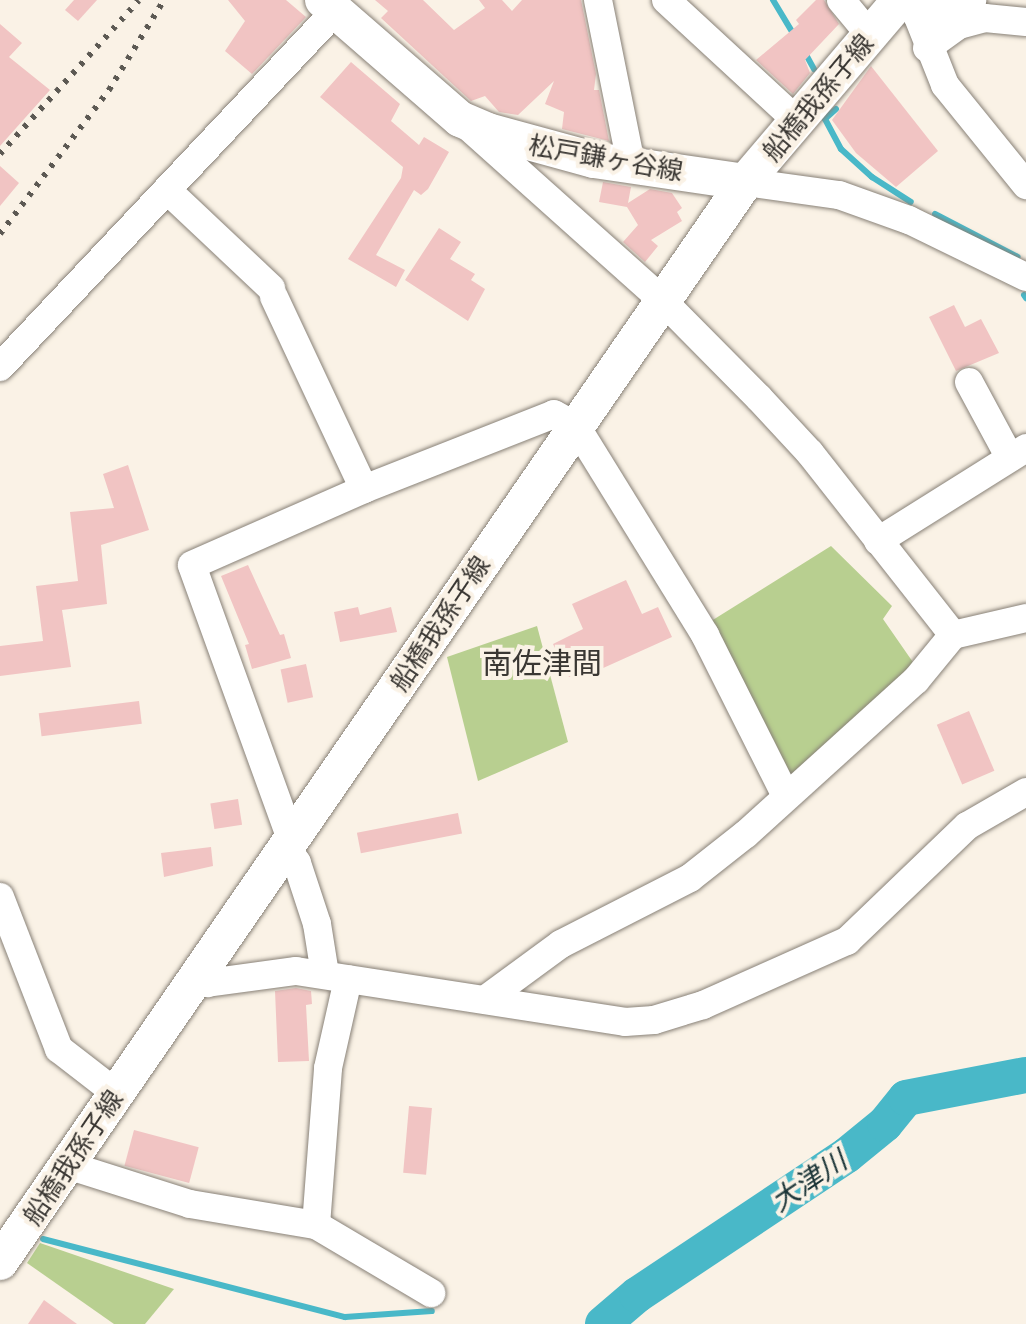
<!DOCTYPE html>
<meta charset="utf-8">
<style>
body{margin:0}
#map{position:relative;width:1026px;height:1324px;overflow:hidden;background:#faf2e6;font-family:"Exo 2","Noto Sans JP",sans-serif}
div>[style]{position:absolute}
.green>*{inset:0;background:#b8cf90}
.stream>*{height:6px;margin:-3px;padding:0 3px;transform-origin:3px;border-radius:3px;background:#49b8c8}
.river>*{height:36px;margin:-18px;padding:0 18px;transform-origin:18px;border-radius:18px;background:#49b8c8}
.building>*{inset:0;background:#f1c4c3;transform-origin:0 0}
.roads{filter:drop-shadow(0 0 2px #888177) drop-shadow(0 0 2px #888177)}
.minor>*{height:28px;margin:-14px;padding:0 14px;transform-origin:14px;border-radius:14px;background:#fff}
.major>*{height:36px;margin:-18px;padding:0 18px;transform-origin:18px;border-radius:18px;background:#fff}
.rail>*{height:6px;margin-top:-3px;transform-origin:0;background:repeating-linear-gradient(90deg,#5c5953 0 4px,transparent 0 12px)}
span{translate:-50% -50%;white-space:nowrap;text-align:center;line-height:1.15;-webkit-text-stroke:8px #faf2e6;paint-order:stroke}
.street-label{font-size:26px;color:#3a3733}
.water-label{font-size:28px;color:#1c3538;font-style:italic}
.quarter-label{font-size:30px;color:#3a3733}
</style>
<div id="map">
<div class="green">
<div style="clip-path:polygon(831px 546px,892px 606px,883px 619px,917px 668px,795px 784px,708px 623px)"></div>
<div style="clip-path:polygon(537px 626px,568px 742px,478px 781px,447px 657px)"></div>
<div style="clip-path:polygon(40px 1243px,174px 1289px,145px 1324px,114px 1324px,27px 1263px)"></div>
</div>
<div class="stream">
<div style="left:773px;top:0;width:41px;rotate:59deg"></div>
<div style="left:804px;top:51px;width:21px;rotate:61deg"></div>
<div style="left:836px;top:109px;width:15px;rotate:138deg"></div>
<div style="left:825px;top:119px;width:34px;rotate:62deg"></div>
<div style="left:841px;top:149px;width:42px;rotate:42.1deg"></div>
<div style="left:872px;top:177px;width:46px;rotate:32.7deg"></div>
<div style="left:935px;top:214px;width:93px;rotate:27.4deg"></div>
<div style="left:1024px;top:295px;width:4px;rotate:56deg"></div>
<div style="left:43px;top:1239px;width:312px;rotate:14.5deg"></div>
<div style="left:345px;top:1317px;width:87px;rotate:-3.9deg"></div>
</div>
<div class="river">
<div style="left:603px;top:1324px;width:45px;rotate:-40.5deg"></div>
<div style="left:637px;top:1295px;width:252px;rotate:-33.7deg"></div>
<div style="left:847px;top:1155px;width:49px;rotate:-39.2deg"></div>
<div style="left:885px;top:1124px;width:33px;rotate:-51deg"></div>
<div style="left:906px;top:1098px;width:122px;rotate:-10.9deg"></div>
</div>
<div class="building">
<div style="clip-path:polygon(74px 0,97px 0,78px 21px,65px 10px)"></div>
<div style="clip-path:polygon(228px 0,286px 0,306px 17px,252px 74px,225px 51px,245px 21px)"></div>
<div style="clip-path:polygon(375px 0,423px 0,454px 30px,485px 8px,479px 0,502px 0,512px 11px,522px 0,581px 0,596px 74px,594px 90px,599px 90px,609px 141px,562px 129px,564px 112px,545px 104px,554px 81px,518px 115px,499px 112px,485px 96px,471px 101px,381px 18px,388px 11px)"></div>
<div style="clip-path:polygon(816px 0,824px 0,839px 24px,805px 60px,810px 73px,793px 94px,756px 60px,799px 24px,796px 20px)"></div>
<div style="clip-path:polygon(0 24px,22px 43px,9px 57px,50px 90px,0 146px)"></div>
<div style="clip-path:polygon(351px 62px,400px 104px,391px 121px,419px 145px,424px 137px,449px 152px,428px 189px,421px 195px,414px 190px,376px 255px,405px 270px,396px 287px,348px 259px,401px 178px,403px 167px,320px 97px)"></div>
<div style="clip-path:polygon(871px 66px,938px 151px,896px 187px,856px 153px,832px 120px)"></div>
<div style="clip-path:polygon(0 166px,19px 183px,0 206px)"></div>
<div style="clip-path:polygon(603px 182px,631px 187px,628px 203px,650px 189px,672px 193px,682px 208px,677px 212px,682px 221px,651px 240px,658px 246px,645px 262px,623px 242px,638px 225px,627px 207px,599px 202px)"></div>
<div style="clip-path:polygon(439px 228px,461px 242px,450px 259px,475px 274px,471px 280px,485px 289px,468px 321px,405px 280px)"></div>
<div style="clip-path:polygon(954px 305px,965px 327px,981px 319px,999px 353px,956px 371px,929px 317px)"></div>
<div style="clip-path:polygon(128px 465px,149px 530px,101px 545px,107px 604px,62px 610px,71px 667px,0 676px,0 646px,43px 641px,36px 586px,78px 581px,70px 512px,114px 508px,103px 474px)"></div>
<div style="clip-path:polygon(248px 565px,280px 635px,284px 634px,291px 658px,252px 669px,245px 645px,249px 644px,221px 576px)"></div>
<div style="clip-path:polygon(626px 580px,642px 614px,658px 607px,672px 637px,581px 678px,578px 672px,569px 677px,553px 644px,583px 629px,572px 604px)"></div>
<div style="clip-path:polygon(358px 607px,360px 615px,391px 607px,397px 632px,340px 642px,334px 612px)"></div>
<div style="left:306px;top:664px;width:34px;height:26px;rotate:78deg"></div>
<div style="left:139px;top:701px;width:23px;height:101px;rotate:83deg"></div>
<div style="left:969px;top:711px;width:65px;height:35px;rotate:67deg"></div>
<div style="left:238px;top:799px;width:26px;height:28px;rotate:81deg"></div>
<div style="left:458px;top:813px;width:21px;height:103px;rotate:79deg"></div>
<div style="clip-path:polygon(211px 847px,213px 866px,164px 877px,161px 853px)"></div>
<div style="clip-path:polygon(296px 988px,311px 991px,312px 1004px,306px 1005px,309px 1061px,278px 1062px,275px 991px)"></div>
<div style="left:409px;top:1106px;width:23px;height:67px;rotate:5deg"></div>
<div style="left:134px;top:1130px;width:67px;height:37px;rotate:15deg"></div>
<div style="clip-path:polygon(44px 1300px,77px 1324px,28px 1324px)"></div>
</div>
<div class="roads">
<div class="minor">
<div style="left:598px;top:0;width:167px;rotate:78.6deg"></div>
<div style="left:666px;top:0;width:178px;rotate:42.7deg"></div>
<div style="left:841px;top:0;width:45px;rotate:50.4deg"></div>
<div style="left:927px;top:0;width:19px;rotate:118deg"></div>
<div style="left:918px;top:17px;width:73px;rotate:68.3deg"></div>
<div style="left:945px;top:85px;width:129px;rotate:51deg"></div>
<div style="left:918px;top:17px;width:57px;rotate:-17.5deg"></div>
<div style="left:927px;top:48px;width:39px;rotate:-36deg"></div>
<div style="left:959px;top:25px;width:27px;rotate:-15deg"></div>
<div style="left:985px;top:18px;width:41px;rotate:5.6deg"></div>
<div style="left:463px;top:122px;width:267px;rotate:41.8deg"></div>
<div style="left:662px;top:300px;width:138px;rotate:45.3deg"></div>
<div style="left:759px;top:398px;width:75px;rotate:47.2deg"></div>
<div style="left:810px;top:453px;width:231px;rotate:51.8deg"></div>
<div style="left:953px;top:635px;width:75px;rotate:-13.1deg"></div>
<div style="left:745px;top:182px;width:95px;rotate:7.9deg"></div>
<div style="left:839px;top:195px;width:74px;rotate:19.7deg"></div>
<div style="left:909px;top:220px;width:130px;rotate:26deg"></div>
<div style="left:167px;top:190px;width:143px;rotate:43.3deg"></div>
<div style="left:274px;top:297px;width:212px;rotate:64.9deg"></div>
<div style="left:0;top:367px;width:489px;rotate:-46.7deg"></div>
<div style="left:969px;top:382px;width:86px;rotate:61.7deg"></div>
<div style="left:878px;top:541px;width:175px;rotate:-32.1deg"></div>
<div style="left:291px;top:839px;width:291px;rotate:-109.9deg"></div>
<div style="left:192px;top:565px;width:188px;rotate:-23.8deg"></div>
<div style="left:364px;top:489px;width:204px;rotate:-21.5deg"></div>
<div style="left:554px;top:414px;width:25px;rotate:29deg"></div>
<div style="left:576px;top:426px;width:246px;rotate:58.3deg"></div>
<div style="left:705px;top:635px;width:180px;rotate:63.3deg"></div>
<div style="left:286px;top:847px;width:19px;rotate:55deg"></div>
<div style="left:297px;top:863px;width:64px;rotate:71.8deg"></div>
<div style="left:317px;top:924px;width:51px;rotate:80.9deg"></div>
<div style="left:0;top:897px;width:163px;rotate:68.8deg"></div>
<div style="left:59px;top:1049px;width:72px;rotate:37.7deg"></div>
<div style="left:196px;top:977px;width:13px;rotate:29deg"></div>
<div style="left:207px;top:983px;width:90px;rotate:-7.7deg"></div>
<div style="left:296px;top:971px;width:333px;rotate:8.8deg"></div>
<div style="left:625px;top:1022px;width:29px;rotate:-4deg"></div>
<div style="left:654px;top:1020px;width:51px;rotate:-17deg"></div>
<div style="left:703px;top:1005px;width:158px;rotate:-24deg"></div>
<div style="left:847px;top:941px;width:166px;rotate:-43.8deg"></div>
<div style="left:967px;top:826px;width:68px;rotate:-30deg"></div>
<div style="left:486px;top:999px;width:93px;rotate:-36.3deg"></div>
<div style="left:561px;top:944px;width:145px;rotate:-27.1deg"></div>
<div style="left:690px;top:878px;width:71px;rotate:-38.2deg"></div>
<div style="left:746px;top:834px;width:229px;rotate:-42.2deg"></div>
<div style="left:916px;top:680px;width:58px;rotate:-50.6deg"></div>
<div style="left:67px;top:1165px;width:129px;rotate:17.6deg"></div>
<div style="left:190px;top:1204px;width:128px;rotate:9.5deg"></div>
<div style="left:316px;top:1225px;width:134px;rotate:30.6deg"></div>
<div style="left:316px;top:1225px;width:157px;rotate:-85.6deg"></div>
<div style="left:328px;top:1068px;width:91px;rotate:-77.3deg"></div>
</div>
<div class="major">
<div style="left:323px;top:0;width:181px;rotate:41deg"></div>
<div style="left:460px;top:119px;width:30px;rotate:23deg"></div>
<div style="left:488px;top:131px;width:110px;rotate:15.3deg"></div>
<div style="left:594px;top:160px;width:153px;rotate:8.3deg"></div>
<div style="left:0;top:1262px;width:1312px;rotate:-55.4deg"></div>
<div style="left:745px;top:182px;width:239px;rotate:-49.6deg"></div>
</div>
</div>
<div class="rail">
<div style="left:0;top:154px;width:207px;rotate:-47.9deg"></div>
<div style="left:0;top:234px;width:181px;rotate:-52.9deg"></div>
<div style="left:109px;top:90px;width:105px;rotate:-58.6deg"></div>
</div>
<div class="street-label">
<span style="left:817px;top:97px;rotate:-50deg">船橋我孫子線</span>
<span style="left:606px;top:157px;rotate:10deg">松戸鎌ヶ谷線</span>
<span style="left:439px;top:623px;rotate:-56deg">船橋我孫子線</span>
<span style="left:72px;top:1157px;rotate:-56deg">船橋我孫子線</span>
</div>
<div class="water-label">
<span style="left:808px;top:1180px;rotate:-34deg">大津川</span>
</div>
<div class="quarter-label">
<span style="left:542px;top:662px">南佐津間</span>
</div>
</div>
